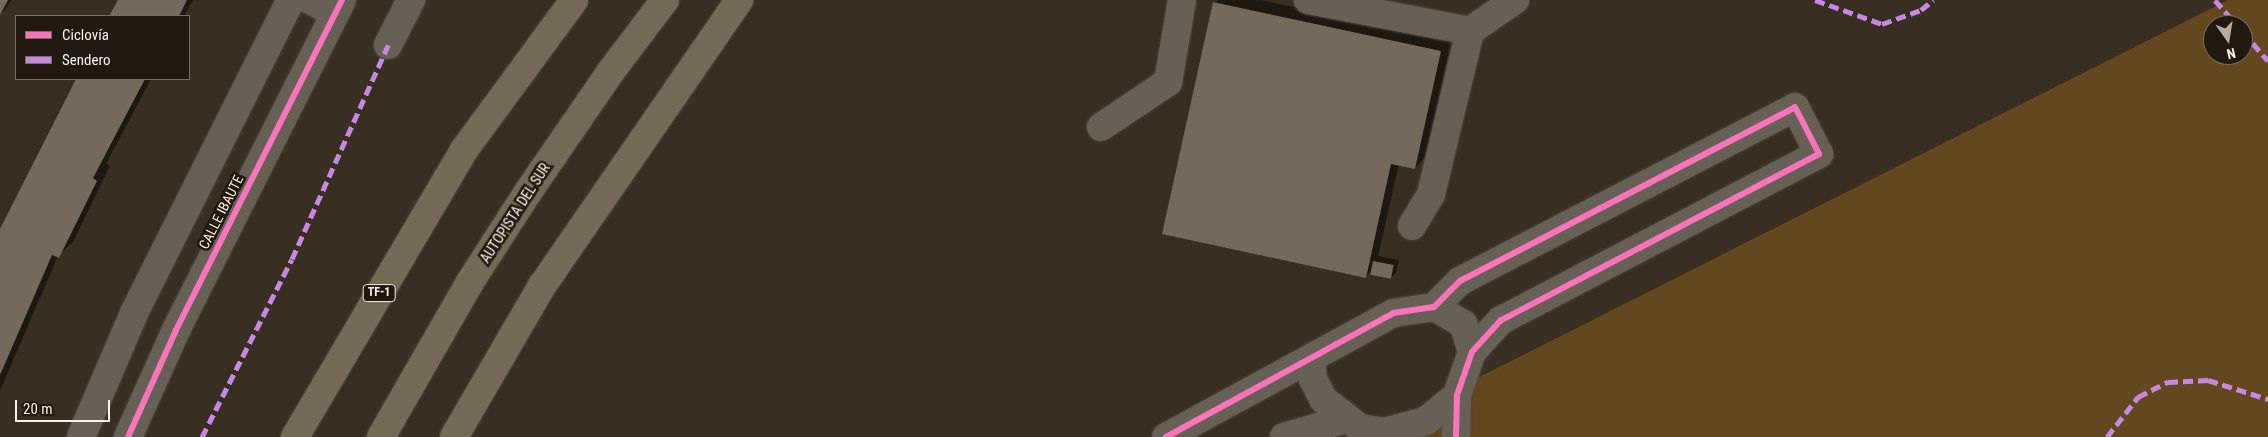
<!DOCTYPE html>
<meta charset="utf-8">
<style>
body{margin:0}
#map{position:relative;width:2268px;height:437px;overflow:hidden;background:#382f22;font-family:"Roboto Condensed",sans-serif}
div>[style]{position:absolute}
.green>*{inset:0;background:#62471f}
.shadow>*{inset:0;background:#0007}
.building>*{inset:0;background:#74695a;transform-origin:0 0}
.roads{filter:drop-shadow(0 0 1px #524a40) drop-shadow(0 0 1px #524a40)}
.minor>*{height:28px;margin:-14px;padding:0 14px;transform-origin:14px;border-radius:14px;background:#666056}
.highway>*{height:28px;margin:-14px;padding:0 14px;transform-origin:14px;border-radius:14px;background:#756a57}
.quiet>*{height:5px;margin-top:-2.5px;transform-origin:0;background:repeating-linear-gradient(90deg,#c787e3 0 10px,transparent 0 15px)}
.cycleway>*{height:6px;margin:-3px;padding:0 3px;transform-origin:3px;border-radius:3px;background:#fb73b8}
span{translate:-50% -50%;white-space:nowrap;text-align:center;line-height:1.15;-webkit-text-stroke:5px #211910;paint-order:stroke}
.shield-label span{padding:1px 4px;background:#211910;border:1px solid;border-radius:4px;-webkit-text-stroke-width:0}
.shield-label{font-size:12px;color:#fbf0e3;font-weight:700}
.street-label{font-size:14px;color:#fbf0e3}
.legend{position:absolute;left:15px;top:15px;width:175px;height:65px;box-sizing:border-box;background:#211910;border:1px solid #786f64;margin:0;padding:6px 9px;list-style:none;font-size:15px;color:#fbf0e3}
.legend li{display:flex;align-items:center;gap:10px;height:25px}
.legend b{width:25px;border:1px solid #786f64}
.north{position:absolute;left:2203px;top:15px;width:50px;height:50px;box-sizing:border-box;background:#211910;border:1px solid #786f64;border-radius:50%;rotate:167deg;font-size:14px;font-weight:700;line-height:20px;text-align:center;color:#fbf0e3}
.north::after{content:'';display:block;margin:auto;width:18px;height:22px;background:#b7ac9f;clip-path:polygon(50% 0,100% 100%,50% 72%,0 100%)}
.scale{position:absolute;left:15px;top:400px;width:95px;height:22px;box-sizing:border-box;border:2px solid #fbf0e3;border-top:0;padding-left:6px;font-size:15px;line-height:18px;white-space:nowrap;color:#fbf0e3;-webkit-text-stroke:4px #211910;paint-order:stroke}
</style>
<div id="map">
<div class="green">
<div style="clip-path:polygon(evenodd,2228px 0,2268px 0,2268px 437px,1360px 437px,2228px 0,2213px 25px,2243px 25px,2243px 55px,2213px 55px,2213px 25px)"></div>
</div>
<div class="shadow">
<div style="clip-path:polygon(0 0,12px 0,0 15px)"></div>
<div style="clip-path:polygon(120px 0,193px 0,184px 16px,112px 16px)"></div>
<div style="clip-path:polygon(1218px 0,1261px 0,1451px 41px,1426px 157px,1415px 167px,1399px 164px,1378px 256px,1399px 260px,1396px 273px,1391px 278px,1372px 270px,1366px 276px,1215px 3px)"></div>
<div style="clip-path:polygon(79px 79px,151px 79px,106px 164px,110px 166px,73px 242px,58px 256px,0 391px,0 233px)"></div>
</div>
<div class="building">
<div style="clip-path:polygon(0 0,8px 0,0 15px)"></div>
<div style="clip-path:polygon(118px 0,187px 0,179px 16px,109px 16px)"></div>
<div style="clip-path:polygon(1213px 2px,1441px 51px,1415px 169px,1391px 164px,1366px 278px,1162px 234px)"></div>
<div style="clip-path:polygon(76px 79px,145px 79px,93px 178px,97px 181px,59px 258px,52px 255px,0 375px,0 229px)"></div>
<div style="left:1373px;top:261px;width:21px;height:14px;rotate:11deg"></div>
</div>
<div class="roads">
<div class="minor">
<div style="left:310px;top:0;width:28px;rotate:27deg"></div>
<div style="left:1308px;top:0;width:165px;rotate:10.8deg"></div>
<div style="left:1470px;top:31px;width:55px;rotate:-34.6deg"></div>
<div style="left:388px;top:45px;width:51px;rotate:-62.9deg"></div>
<div style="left:1101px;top:127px;width:81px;rotate:-33.9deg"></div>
<div style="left:1168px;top:82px;width:83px;rotate:-80.3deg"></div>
<div style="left:1412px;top:226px;width:37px;rotate:-59deg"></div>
<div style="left:1431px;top:194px;width:168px;rotate:-76.5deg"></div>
<div style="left:1434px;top:307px;width:34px;rotate:30deg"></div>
<div style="left:1463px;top:324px;width:29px;rotate:72deg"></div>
<div style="left:1311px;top:358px;width:21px;rotate:85deg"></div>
<div style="left:1313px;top:379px;width:22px;rotate:63deg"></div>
<div style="left:1323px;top:399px;width:47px;rotate:38.1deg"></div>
<div style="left:1360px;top:428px;width:24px;rotate:9deg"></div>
<div style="left:1384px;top:432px;width:43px;rotate:-14.7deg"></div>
<div style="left:1426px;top:421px;width:40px;rotate:-40deg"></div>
<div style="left:81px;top:437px;width:137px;rotate:-66.8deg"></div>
<div style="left:135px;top:311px;width:348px;rotate:-63.4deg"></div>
<div style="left:128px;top:437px;width:117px;rotate:-65.8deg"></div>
<div style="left:176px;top:330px;width:369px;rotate:-63.3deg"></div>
<div style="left:1166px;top:437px;width:259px;rotate:-28.6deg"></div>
<div style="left:1393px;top:313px;width:41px;rotate:-8.3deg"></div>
<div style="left:1434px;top:307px;width:37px;rotate:-45deg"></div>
<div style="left:1460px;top:281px;width:377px;rotate:-27.4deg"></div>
<div style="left:1795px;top:107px;width:53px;rotate:62.9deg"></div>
<div style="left:1819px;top:154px;width:359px;rotate:152.4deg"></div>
<div style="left:1501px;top:320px;width:43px;rotate:132.2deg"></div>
<div style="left:1472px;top:352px;width:46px;rotate:109.2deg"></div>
<div style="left:1457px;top:395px;width:42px;rotate:91.4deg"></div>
<div style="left:1284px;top:437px;width:65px;rotate:-16.2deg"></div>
</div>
<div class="highway">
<div style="left:295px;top:437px;width:333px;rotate:-59.5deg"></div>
<div style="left:464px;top:150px;width:186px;rotate:-53.7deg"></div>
<div style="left:381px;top:437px;width:179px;rotate:-60.1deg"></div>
<div style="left:470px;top:282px;width:107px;rotate:-57.2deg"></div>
<div style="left:528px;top:192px;width:148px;rotate:-55.5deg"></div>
<div style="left:612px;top:70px;width:88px;rotate:-52.9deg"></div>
<div style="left:454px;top:437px;width:175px;rotate:-59.8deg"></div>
<div style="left:542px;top:286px;width:347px;rotate:-55.4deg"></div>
</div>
</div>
<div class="quiet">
<div style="left:1815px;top:0;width:71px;rotate:19.7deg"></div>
<div style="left:1882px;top:24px;width:41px;rotate:-19.7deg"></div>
<div style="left:1921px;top:10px;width:16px;rotate:-40deg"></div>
<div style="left:2215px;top:0;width:33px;rotate:49deg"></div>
<div style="left:2243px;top:32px;width:38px;rotate:49deg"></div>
<div style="left:202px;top:437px;width:199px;rotate:-63.2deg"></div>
<div style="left:292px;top:259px;width:235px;rotate:-65.8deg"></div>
<div style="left:2107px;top:437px;width:51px;rotate:-52.2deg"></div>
<div style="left:2138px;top:397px;width:34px;rotate:-27deg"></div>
<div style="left:2168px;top:382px;width:40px;rotate:-2.9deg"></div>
<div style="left:2208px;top:380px;width:63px;rotate:17.6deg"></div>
</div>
<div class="cycleway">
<div style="left:128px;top:437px;width:117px;rotate:-65.8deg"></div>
<div style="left:176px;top:330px;width:369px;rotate:-63.3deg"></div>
<div style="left:1166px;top:437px;width:259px;rotate:-28.6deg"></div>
<div style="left:1393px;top:313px;width:41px;rotate:-8.3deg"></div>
<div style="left:1434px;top:307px;width:37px;rotate:-45deg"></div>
<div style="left:1460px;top:281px;width:377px;rotate:-27.4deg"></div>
<div style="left:1795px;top:107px;width:53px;rotate:62.9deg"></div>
<div style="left:1819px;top:154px;width:359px;rotate:152.4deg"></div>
<div style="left:1501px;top:320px;width:43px;rotate:132.2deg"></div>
<div style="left:1472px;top:352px;width:46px;rotate:109.2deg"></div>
<div style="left:1457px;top:395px;width:42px;rotate:91.4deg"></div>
</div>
<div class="shield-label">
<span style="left:379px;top:293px">TF-1</span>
</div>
<div class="street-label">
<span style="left:221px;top:212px;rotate:-63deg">CALLE IBAUTE</span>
<span style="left:515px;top:213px;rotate:-57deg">AUTOPISTA DEL SUR</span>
</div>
<ul class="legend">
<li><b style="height:6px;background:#fb73b8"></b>Ciclovía</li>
<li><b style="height:6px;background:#c787e3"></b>Sendero</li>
</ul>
<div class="north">N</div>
<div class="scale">20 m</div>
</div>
